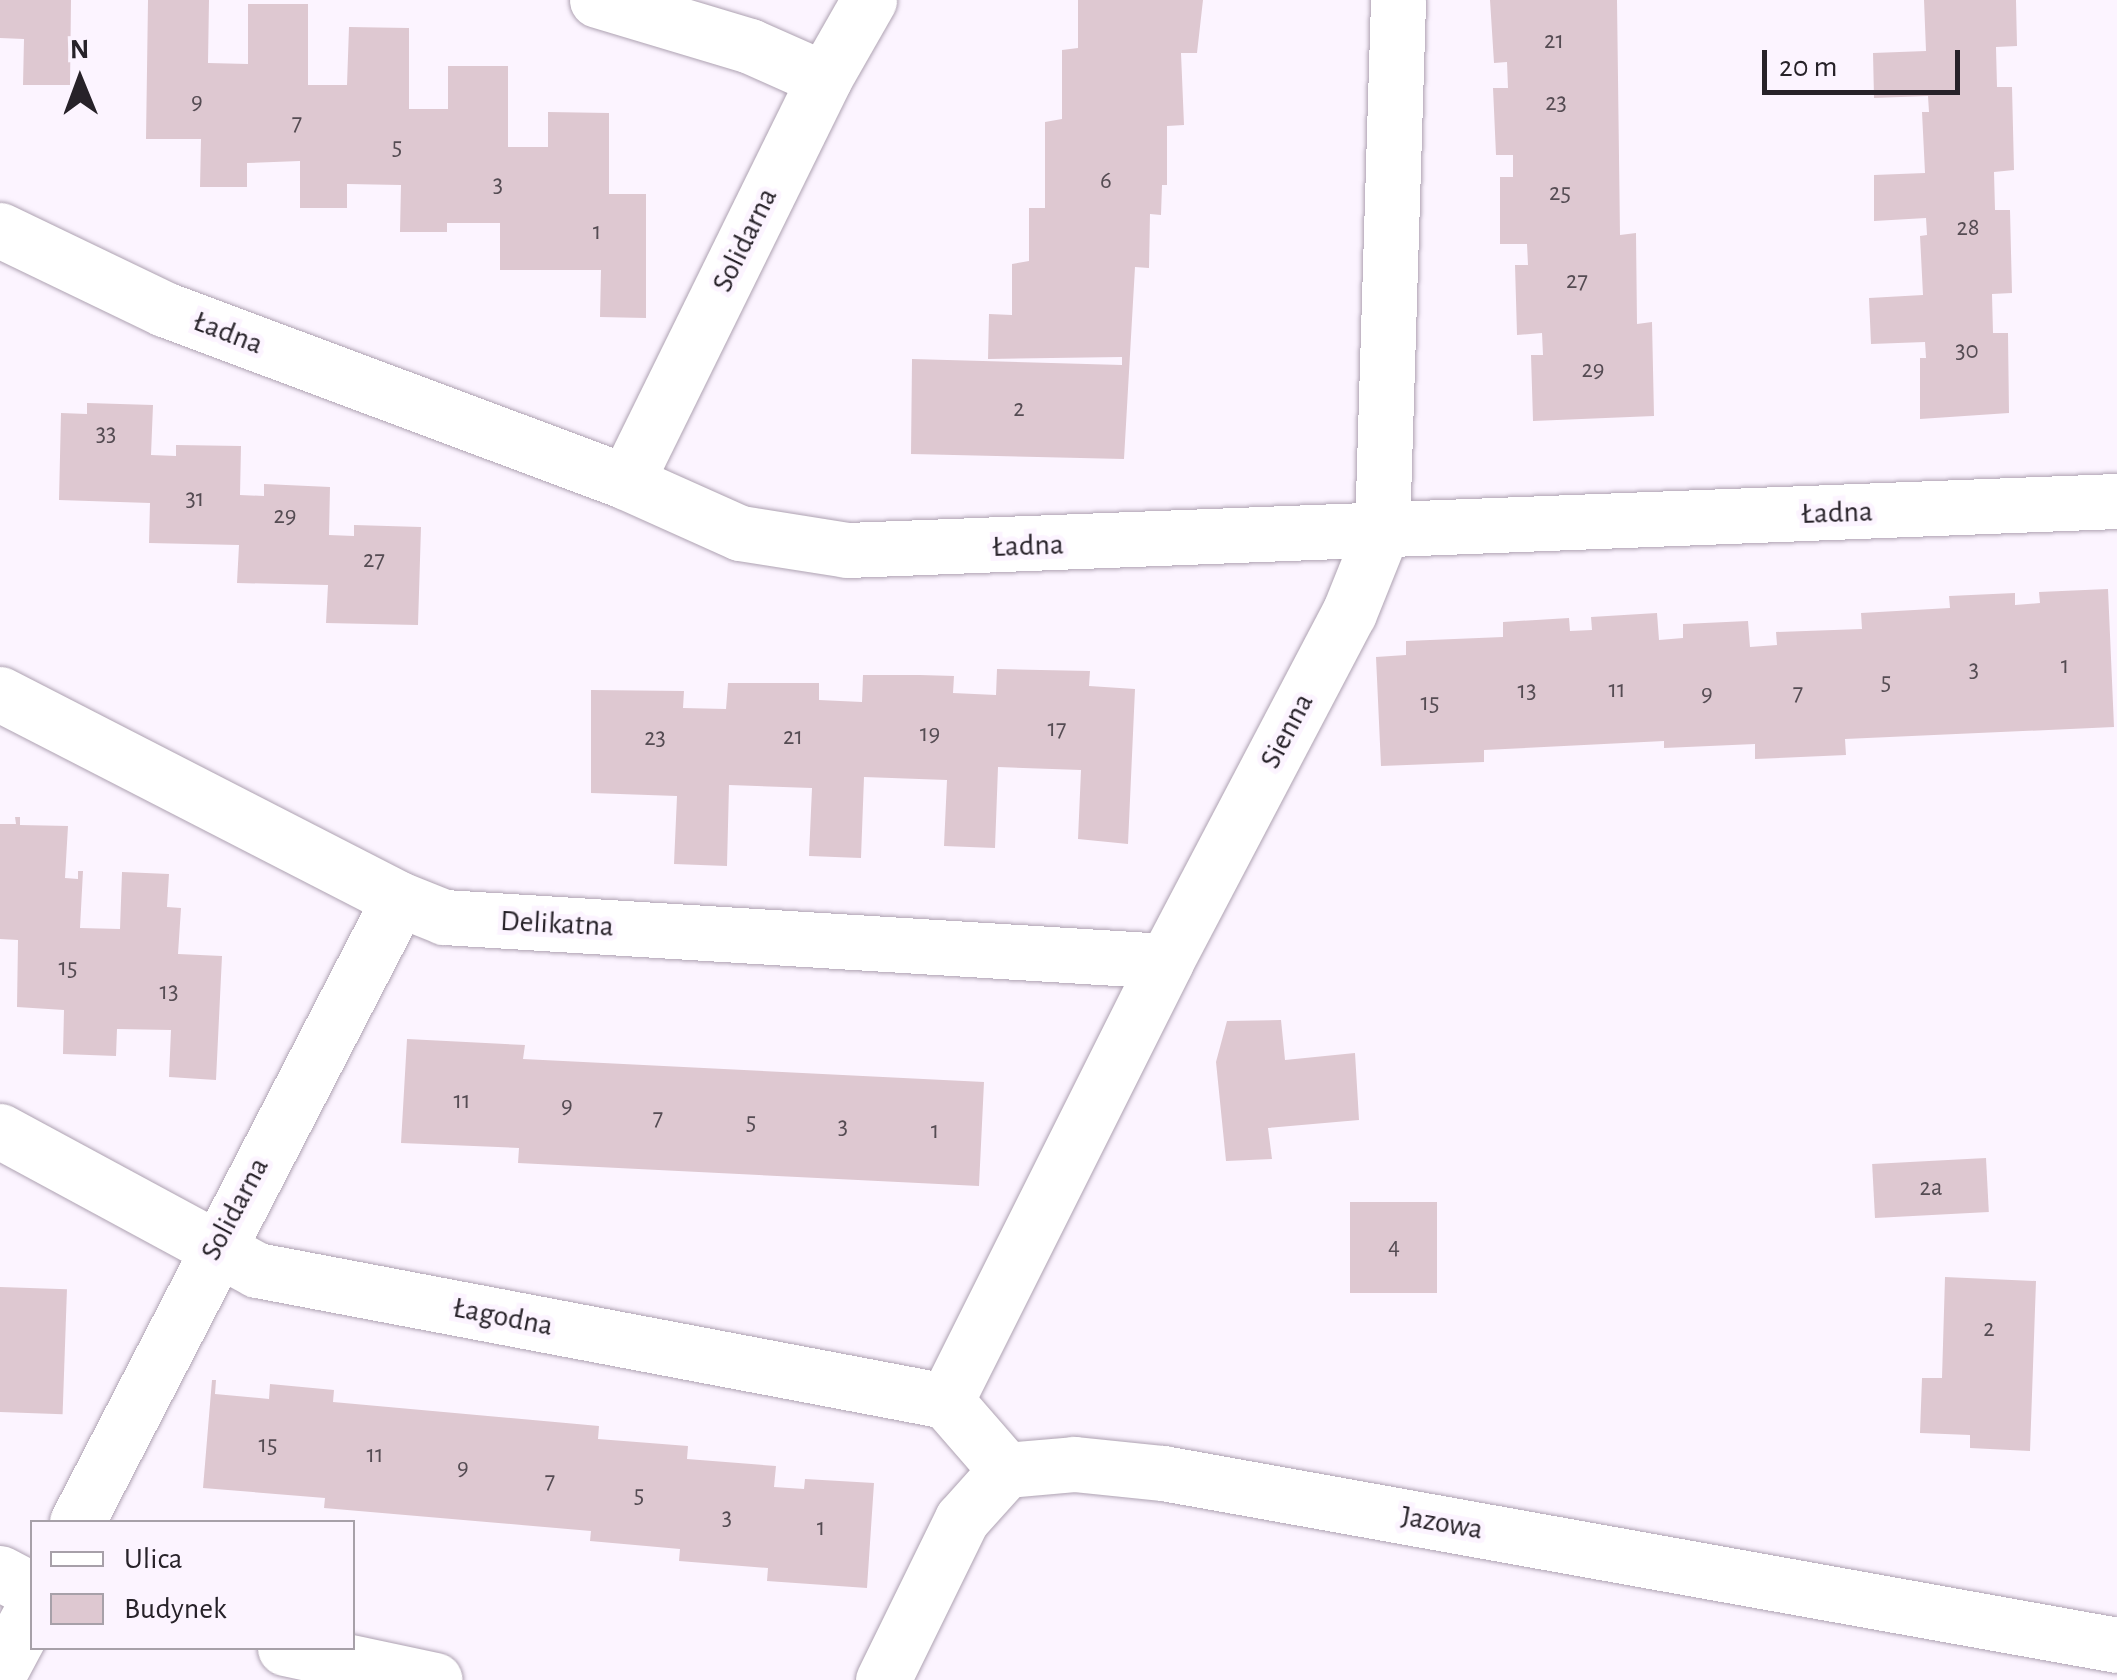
<!DOCTYPE html>
<meta charset="utf-8">
<style>
body{margin:0}
#map{position:relative;width:2117px;height:1680px;overflow:hidden;background:#fcf4ff;font-family:"Alegreya Sans",sans-serif}
div>[style]{position:absolute}
.building>*{inset:0;background:#dec8d1;transform-origin:0 0}
.roads{filter:drop-shadow(0 0 2px #aea2b2) drop-shadow(0 0 2px #aea2b2)}
.minor>*{height:55px;margin:-27.5px;padding:0 27.5px;transform-origin:27.5px;border-radius:27.5px;background:#fff}
span{translate:-50% -50%;white-space:nowrap;text-align:center;line-height:1.15;-webkit-text-stroke:10px #fcf4ff;paint-order:stroke}
.number-label{font-size:25px;color:#554c53}
.number-label span{-webkit-text-stroke-width:0}
.street-label{font-size:30px;color:#272229}
.legend{position:absolute;left:30px;top:1520px;width:325px;height:130px;box-sizing:border-box;background:#fcf4ff;border:2px solid #a7a0a9;margin:0;padding:12px 18px;list-style:none;font-size:30px;color:#272229}
.legend li{display:flex;align-items:center;gap:20px;height:50px}
.legend b{width:50px;border:2px solid #a7a0a9}
.north{position:absolute;left:30px;top:30px;width:100px;height:100px;-webkit-text-stroke:8px #fcf4ff;paint-order:stroke;rotate:359deg;font-size:28px;font-weight:700;line-height:40px;text-align:center;color:#272229}
.north::after{content:'';display:block;margin:auto;width:35px;height:45px;background:#272229;clip-path:polygon(50% 0,100% 100%,50% 72%,0 100%)}
.scale{position:absolute;left:1762px;top:50px;width:198px;height:45px;box-sizing:border-box;border:5px solid #272229;border-top:0;padding-left:12px;font-size:30px;line-height:35px;white-space:nowrap;color:#272229;-webkit-text-stroke:8px #fcf4ff;paint-order:stroke}
</style>
<div id="map">
<div class="building">
<div style="clip-path:polygon(0 0,71px 0,70px 85px,23px 85px,24px 39px,0 38px)"></div>
<div style="clip-path:polygon(148px 0,209px 0,208px 63px,248px 64px,248px 4px,308px 4px,308px 85px,347px 85px,349px 27px,409px 28px,409px 109px,448px 109px,448px 66px,508px 66px,508px 147px,548px 147px,548px 112px,609px 113px,609px 194px,646px 194px,646px 318px,600px 317px,601px 270px,500px 270px,500px 223px,447px 223px,447px 232px,400px 232px,401px 185px,347px 184px,347px 208px,300px 208px,300px 161px,247px 163px,247px 187px,200px 187px,201px 139px,146px 139px)"></div>
<div style="clip-path:polygon(1078px 0,1203px 0,1197px 53px,1181px 53px,1184px 125px,1167px 126px,1167px 185px,1162px 185px,1161px 215px,1150px 214px,1149px 268px,1135px 267px,1124px 459px,911px 454px,912px 359px,1122px 365px,1122px 357px,988px 359px,989px 314px,1012px 315px,1012px 264px,1029px 261px,1029px 208px,1045px 208px,1045px 122px,1062px 119px,1062px 50px,1078px 48px)"></div>
<div style="clip-path:polygon(1490px 0,1617px 0,1620px 235px,1636px 233px,1637px 324px,1652px 322px,1654px 416px,1533px 421px,1531px 355px,1543px 355px,1542px 333px,1517px 335px,1515px 265px,1528px 265px,1527px 244px,1500px 244px,1500px 177px,1513px 177px,1513px 155px,1496px 155px,1493px 88px,1508px 88px,1507px 62px,1494px 63px)"></div>
<div style="clip-path:polygon(1924px 0,2016px 0,2017px 46px,1996px 47px,1997px 87px,2012px 87px,2014px 170px,1994px 172px,1995px 210px,2010px 210px,2012px 293px,1992px 294px,1993px 333px,2008px 333px,2009px 413px,1920px 419px,1920px 358px,1926px 358px,1925px 342px,1871px 344px,1869px 298px,1923px 295px,1920px 236px,1927px 235px,1926px 218px,1874px 221px,1874px 175px,1925px 173px,1922px 112px,1929px 112px,1928px 96px,1874px 98px,1873px 53px,1926px 51px)"></div>
<div style="clip-path:polygon(87px 403px,153px 405px,151px 455px,176px 456px,176px 445px,241px 446px,240px 495px,264px 496px,264px 484px,330px 487px,329px 535px,354px 536px,354px 525px,421px 527px,418px 625px,326px 623px,328px 585px,237px 583px,239px 545px,149px 543px,150px 503px,59px 500px,61px 413px,87px 414px)"></div>
<div style="clip-path:polygon(2108px 589px,2114px 727px,1845px 739px,1846px 755px,1755px 759px,1755px 744px,1664px 748px,1664px 741px,1484px 750px,1484px 762px,1381px 766px,1376px 657px,1406px 655px,1406px 641px,1503px 637px,1503px 622px,1569px 618px,1570px 631px,1592px 630px,1591px 617px,1657px 613px,1659px 640px,1683px 638px,1683px 624px,1748px 621px,1750px 647px,1777px 645px,1776px 632px,1862px 629px,1861px 613px,1950px 608px,1949px 596px,2015px 593px,2015px 605px,2040px 603px,2039px 592px)"></div>
<div style="clip-path:polygon(997px 669px,1090px 671px,1089px 686px,1135px 689px,1128px 844px,1078px 839px,1081px 770px,998px 767px,995px 848px,944px 846px,947px 780px,864px 777px,861px 858px,809px 856px,812px 788px,729px 785px,727px 866px,674px 864px,677px 796px,591px 793px,591px 690px,684px 691px,683px 708px,726px 709px,728px 683px,819px 683px,819px 700px,862px 702px,863px 675px,920px 675px,954px 676px,953px 693px,996px 695px)"></div>
<div style="clip-path:polygon(15px 817px,20px 817px,20px 825px,68px 826px,65px 878px,78px 879px,78px 871px,83px 871px,80px 928px,120px 929px,122px 872px,169px 874px,167px 907px,181px 908px,178px 954px,222px 956px,216px 1080px,169px 1077px,171px 1030px,117px 1029px,116px 1056px,63px 1054px,64px 1010px,17px 1007px,18px 940px,0 939px,0 824px,16px 824px)"></div>
<div style="clip-path:polygon(1281px 1020px,1285px 1060px,1355px 1053px,1359px 1120px,1268px 1128px,1272px 1159px,1226px 1161px,1216px 1062px,1227px 1021px)"></div>
<div style="clip-path:polygon(407px 1039px,525px 1045px,523px 1059px,984px 1082px,979px 1186px,518px 1163px,519px 1148px,401px 1143px)"></div>
<div style="left:1986px;top:1158px;width:54px;height:114px;rotate:87deg"></div>
<div style="left:1350px;top:1202px;width:87px;height:91px"></div>
<div style="clip-path:polygon(1945px 1277px,2036px 1281px,2030px 1451px,1970px 1448px,1970px 1435px,1920px 1433px,1922px 1378px,1942px 1378px)"></div>
<div style="left:0;top:1287px;width:67px;height:125px;rotate:2deg"></div>
<div style="clip-path:polygon(212px 1380px,216px 1380px,215px 1394px,269px 1399px,270px 1384px,334px 1390px,333px 1402px,599px 1426px,598px 1439px,688px 1446px,687px 1459px,776px 1466px,774px 1487px,804px 1489px,805px 1479px,874px 1483px,867px 1588px,767px 1581px,768px 1568px,679px 1561px,680px 1549px,590px 1541px,591px 1531px,324px 1508px,325px 1498px,203px 1488px)"></div>
</div>
<div class="roads">
<div class="minor">
<div style="left:597px;top:0;width:160px;rotate:16.7deg"></div>
<div style="left:750px;top:46px;width:81px;rotate:24deg"></div>
<div style="left:0;top:230px;width:182px;rotate:25.7deg"></div>
<div style="left:164px;top:309px;width:493px;rotate:20.5deg"></div>
<div style="left:626px;top:482px;width:125px;rotate:24.1deg"></div>
<div style="left:740px;top:533px;width:108px;rotate:9deg"></div>
<div style="left:847px;top:550px;width:1271px;rotate:-2.21deg"></div>
<div style="left:626px;top:482px;width:449px;rotate:-63.8deg"></div>
<div style="left:824px;top:79px;width:91px;rotate:-60.3deg"></div>
<div style="left:0;top:694px;width:449px;rotate:27.2deg"></div>
<div style="left:399px;top:899px;width:48px;rotate:21.8deg"></div>
<div style="left:444px;top:917px;width:723px;rotate:3.49deg"></div>
<div style="left:0;top:1131px;width:292px;rotate:28.4deg"></div>
<div style="left:257px;top:1270px;width:701px;rotate:10.77deg"></div>
<div style="left:946px;top:1401px;width:91px;rotate:49deg"></div>
<div style="left:946px;top:1401px;width:492px;rotate:-63.4deg"></div>
<div style="left:1166px;top:961px;width:393px;rotate:-62.3deg"></div>
<div style="left:1349px;top:613px;width:88px;rotate:-68.1deg"></div>
<div style="left:1382px;top:531px;width:531px;rotate:-88.27deg"></div>
<div style="left:77px;top:1522px;width:701px;rotate:-62.67deg"></div>
<div style="left:0;top:1573px;width:36px;rotate:28deg"></div>
<div style="left:285px;top:1648px;width:153px;rotate:12deg"></div>
<div style="left:0;top:1671px;width:68px;rotate:-61.9deg"></div>
<div style="left:883px;top:1680px;width:179px;rotate:-63.9deg"></div>
<div style="left:962px;top:1519px;width:66px;rotate:-48.1deg"></div>
<div style="left:1006px;top:1470px;width:68px;rotate:-5deg"></div>
<div style="left:1074px;top:1464px;width:89px;rotate:5.8deg"></div>
<div style="left:1163px;top:1473px;width:969px;rotate:10.22deg"></div>
</div>
</div>
<div class="number-label">
<span style="left:1554px;top:41px">21</span>
<span style="left:197px;top:102px">9</span>
<span style="left:1556px;top:103px">23</span>
<span style="left:297px;top:123px">7</span>
<span style="left:397px;top:147px">5</span>
<span style="left:1106px;top:181px">6</span>
<span style="left:498px;top:185px">3</span>
<span style="left:1560px;top:193px">25</span>
<span style="left:1968px;top:228px">28</span>
<span style="left:597px;top:232px">1</span>
<span style="left:1577px;top:281px">27</span>
<span style="left:1967px;top:351px">30</span>
<span style="left:1593px;top:370px">29</span>
<span style="left:1019px;top:409px">2</span>
<span style="left:106px;top:434px">33</span>
<span style="left:195px;top:499px">31</span>
<span style="left:285px;top:516px">29</span>
<span style="left:374px;top:560px">27</span>
<span style="left:2065px;top:666px">1</span>
<span style="left:1974px;top:670px">3</span>
<span style="left:1886px;top:682px">5</span>
<span style="left:1617px;top:690px">11</span>
<span style="left:1527px;top:691px">13</span>
<span style="left:1798px;top:693px">7</span>
<span style="left:1707px;top:694px">9</span>
<span style="left:1430px;top:703px">15</span>
<span style="left:1057px;top:729px">17</span>
<span style="left:930px;top:734px">19</span>
<span style="left:793px;top:737px">21</span>
<span style="left:655px;top:738px">23</span>
<span style="left:68px;top:968px">15</span>
<span style="left:169px;top:992px">13</span>
<span style="left:462px;top:1101px">11</span>
<span style="left:567px;top:1106px">9</span>
<span style="left:658px;top:1118px">7</span>
<span style="left:751px;top:1122px">5</span>
<span style="left:843px;top:1127px">3</span>
<span style="left:935px;top:1131px">1</span>
<span style="left:1931px;top:1188px">2a</span>
<span style="left:1394px;top:1247px">4</span>
<span style="left:1989px;top:1329px">2</span>
<span style="left:268px;top:1445px">15</span>
<span style="left:375px;top:1455px">11</span>
<span style="left:463px;top:1468px">9</span>
<span style="left:550px;top:1481px">7</span>
<span style="left:639px;top:1495px">5</span>
<span style="left:727px;top:1518px">3</span>
<span style="left:821px;top:1528px">1</span>
</div>
<div class="street-label">
<span style="left:745px;top:240px;rotate:-64deg">Solidarna</span>
<span style="left:228px;top:333px;rotate:21deg">Ładna</span>
<span style="left:1837px;top:513px;rotate:-2deg">Ładna</span>
<span style="left:1028px;top:546px;rotate:-2deg">Ładna</span>
<span style="left:1287px;top:731px;rotate:-62deg">Sienna</span>
<span style="left:557px;top:924px;rotate:3deg">Delikatna</span>
<span style="left:235px;top:1209px;rotate:-62deg">Solidarna</span>
<span style="left:503px;top:1317px;rotate:11deg">Łagodna</span>
<span style="left:1442px;top:1523px;rotate:10deg">Jazowa</span>
</div>
<ul class="legend">
<li><b style="height:12px;background:#fff"></b>Ulica</li>
<li><b style="height:28px;background:#dec8d1"></b>Budynek</li>
</ul>
<div class="north">N</div>
<div class="scale">20 m</div>
</div>
